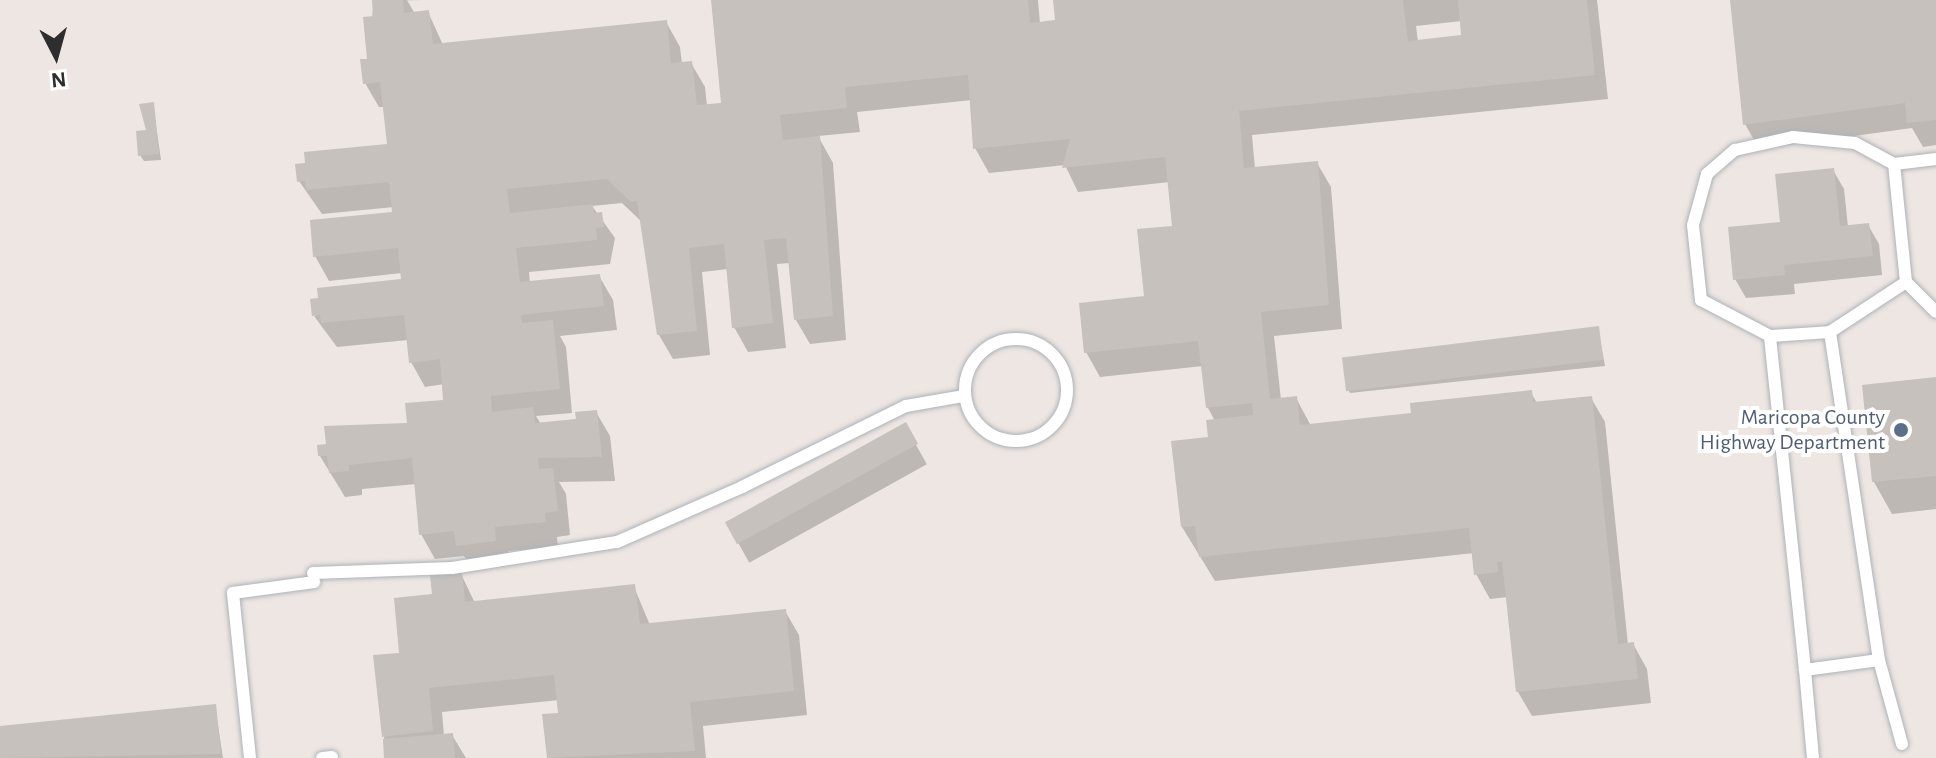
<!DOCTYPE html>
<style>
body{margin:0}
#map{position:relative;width:1936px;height:758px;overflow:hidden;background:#ede6e2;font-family:"Alegreya Sans",sans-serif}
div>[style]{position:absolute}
.shadow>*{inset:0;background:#0003;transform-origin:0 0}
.building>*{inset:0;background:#c6c1bd;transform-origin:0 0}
.roads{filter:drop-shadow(0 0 2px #aeb2b8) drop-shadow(0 0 2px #aeb2b8)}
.service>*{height:12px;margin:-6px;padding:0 6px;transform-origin:6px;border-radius:6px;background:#fff}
.service>.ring{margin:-6px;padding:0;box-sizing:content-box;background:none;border:12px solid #fff;border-radius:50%}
.dots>*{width:22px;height:22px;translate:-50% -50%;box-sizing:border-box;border:4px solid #fff;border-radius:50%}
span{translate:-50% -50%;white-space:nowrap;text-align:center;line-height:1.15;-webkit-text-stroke:8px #fff;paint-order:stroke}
.service-label{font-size:22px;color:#4e5e75}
.right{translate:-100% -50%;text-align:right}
.north{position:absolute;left:16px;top:16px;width:80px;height:80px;-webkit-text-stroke:6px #fff;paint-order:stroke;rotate:174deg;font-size:22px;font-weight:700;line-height:32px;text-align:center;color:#2e2e2e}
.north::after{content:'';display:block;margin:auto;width:28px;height:36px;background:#2e2e2e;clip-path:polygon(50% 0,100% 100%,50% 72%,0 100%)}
</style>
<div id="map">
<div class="shadow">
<div style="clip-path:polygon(evenodd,374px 0,407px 0,415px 14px,428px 12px,443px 45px,666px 22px,680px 47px,682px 64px,691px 63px,705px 87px,707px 106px,723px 105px,713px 0,1038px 0,1040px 24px,1057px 22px,1055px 0,1597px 0,1608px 99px,1252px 135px,1255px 169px,1317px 163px,1331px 187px,1342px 329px,1274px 336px,1281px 400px,1296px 398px,1311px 426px,1413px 415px,1531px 393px,1537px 403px,1591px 398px,1605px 422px,1628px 645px,1633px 644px,1647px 669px,1651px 703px,1532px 716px,1518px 692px,1508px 597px,1490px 599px,1476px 574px,1474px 553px,1215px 581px,1182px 527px,1215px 421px,1208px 408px,1203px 366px,1100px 377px,1086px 352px,1146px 298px,1174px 227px,1170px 182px,1078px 192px,1065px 165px,989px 173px,975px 148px,972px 100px,857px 112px,860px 132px,818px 136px,833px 163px,846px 340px,810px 344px,796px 320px,790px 263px,777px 264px,786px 348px,748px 352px,734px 327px,728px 269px,702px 272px,710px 355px,673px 359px,659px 335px,642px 222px,622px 203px,592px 206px,615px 238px,610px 264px,529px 272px,530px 283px,599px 276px,613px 300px,617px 330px,560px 336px,566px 347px,572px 413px,536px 416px,541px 424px,578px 420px,596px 412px,610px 436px,615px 481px,559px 482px,566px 494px,570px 535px,557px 537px,558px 547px,508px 551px,509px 566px,472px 569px,464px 556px,435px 559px,421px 534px,416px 484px,362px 489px,362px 495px,345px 497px,320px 456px,409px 425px,446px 402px,444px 384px,425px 387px,411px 362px,408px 340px,337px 347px,314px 316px,403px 281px,402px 273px,329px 281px,315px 256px,395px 213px,394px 207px,322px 214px,299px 181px,389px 146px,385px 107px,379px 107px,365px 83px,374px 0,1462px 21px,1464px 37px,1418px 42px,1416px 26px,1462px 21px)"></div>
<div style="clip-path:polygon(1732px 0,1936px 0,1936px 145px,1923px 147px,1912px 128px,1759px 149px,1745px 124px)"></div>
<div style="clip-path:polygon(153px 104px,161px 160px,144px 161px,140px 155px)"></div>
<div style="clip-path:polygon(1833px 170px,1844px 189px,1848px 227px,1868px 225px,1879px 244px,1882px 275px,1794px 284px,1795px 294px,1746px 298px,1735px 279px)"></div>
<div style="clip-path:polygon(1598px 328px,1605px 366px,1350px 393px,1347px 387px)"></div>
<div style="clip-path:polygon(1936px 379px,1936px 509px,1892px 514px,1874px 482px,1864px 386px)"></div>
<div style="left:905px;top:425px;width:45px;height:203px;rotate:61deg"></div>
<div style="clip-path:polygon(461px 574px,475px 603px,634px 587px,650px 625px,785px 611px,799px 635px,807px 715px,703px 726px,706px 758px,549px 758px,545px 716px,560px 715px,559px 700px,442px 712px,444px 736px,452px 735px,466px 758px,386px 758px,384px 736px,402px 655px,434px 595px)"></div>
<div style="clip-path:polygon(215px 706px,223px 758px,0 758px,0 728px)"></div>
</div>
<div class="building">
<div style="clip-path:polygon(372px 0,403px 0,404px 13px,429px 10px,433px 44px,667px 20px,671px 63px,692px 61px,697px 105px,721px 103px,711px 0,1028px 0,1030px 23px,1055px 20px,1053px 0,1403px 0,1408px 41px,1461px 35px,1458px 0,1587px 0,1595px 75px,1239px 111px,1244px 168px,1318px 161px,1329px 305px,1261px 312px,1270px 399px,1297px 396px,1300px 425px,1411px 413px,1410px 403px,1532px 390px,1533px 402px,1592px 396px,1618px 644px,1634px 642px,1638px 679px,1516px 692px,1502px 561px,1497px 562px,1498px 572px,1474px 575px,1469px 528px,1199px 557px,1195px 526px,1181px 527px,1171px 441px,1208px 437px,1206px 420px,1253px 415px,1252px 403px,1206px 408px,1198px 341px,1084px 353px,1079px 303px,1144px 296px,1137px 229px,1172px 226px,1165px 157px,1062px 168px,1070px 139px,973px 149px,968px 75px,845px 87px,847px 108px,780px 115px,783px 140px,820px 136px,833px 316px,794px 320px,786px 238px,764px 240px,773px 323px,732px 328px,724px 244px,689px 248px,697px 331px,657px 335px,637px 201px,631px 202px,607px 179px,507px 189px,510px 213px,593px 204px,594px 213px,602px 212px,604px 227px,596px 228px,597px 240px,516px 248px,520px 282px,600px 274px,604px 306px,521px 315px,522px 323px,553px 320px,560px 389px,491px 396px,492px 412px,533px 407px,535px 423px,576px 419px,575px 412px,597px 410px,602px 457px,538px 458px,539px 469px,553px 468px,558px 511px,545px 513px,546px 522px,495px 527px,496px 541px,456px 546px,454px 531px,419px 535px,412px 458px,349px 465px,349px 471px,329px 473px,327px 456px,318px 456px,317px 445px,326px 444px,324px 426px,407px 423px,405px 403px,443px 400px,440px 359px,409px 363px,404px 315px,321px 323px,320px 315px,312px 316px,310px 299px,318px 298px,317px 288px,401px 279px,398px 248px,313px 257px,310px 220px,392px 212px,389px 182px,306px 190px,305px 181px,297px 182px,295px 164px,305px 163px,304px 152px,387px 144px,380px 82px,363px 84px,360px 59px,367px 59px,363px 17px,373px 16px)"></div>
<div style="clip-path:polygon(1730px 0,1936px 0,1936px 120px,1907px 123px,1905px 103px,1743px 125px)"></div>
<div style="clip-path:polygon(154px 102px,159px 154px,138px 156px,136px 131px,146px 130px,139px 104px)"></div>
<div style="clip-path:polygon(1834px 168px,1840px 226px,1869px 223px,1873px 256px,1784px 265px,1785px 275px,1733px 280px,1728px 227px,1780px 222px,1775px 174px)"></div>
<div style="left:1599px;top:326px;width:34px;height:259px;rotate:83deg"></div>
<div style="clip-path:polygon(1936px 377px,1936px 476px,1872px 482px,1862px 385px)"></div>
<div style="left:906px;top:422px;width:25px;height:207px;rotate:61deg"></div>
<div style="clip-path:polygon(462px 572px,465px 602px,635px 584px,640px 624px,786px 609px,794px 691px,690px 702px,695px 751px,547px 758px,542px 714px,558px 713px,554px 675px,429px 688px,433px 731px,382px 737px,373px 655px,399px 653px,394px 598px,432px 594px,430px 575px)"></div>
<div style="clip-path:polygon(216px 704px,221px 754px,0 758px,0 726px)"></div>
<div style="clip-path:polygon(453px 733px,455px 758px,384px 758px,383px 739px)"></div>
</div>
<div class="roads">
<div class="service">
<div style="left:1936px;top:159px;width:42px;rotate:173.2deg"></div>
<div style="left:1894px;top:164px;width:119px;rotate:84.2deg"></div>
<div style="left:1906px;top:282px;width:42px;rotate:45deg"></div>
<div style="left:1770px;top:336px;width:60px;rotate:-3.8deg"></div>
<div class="ring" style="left:965px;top:339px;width:90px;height:90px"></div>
<div style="left:313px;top:573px;width:139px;rotate:-2.1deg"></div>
<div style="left:452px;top:568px;width:167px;rotate:-9deg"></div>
<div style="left:617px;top:542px;width:137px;rotate:-23.7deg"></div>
<div style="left:742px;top:487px;width:183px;rotate:-26.3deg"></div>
<div style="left:906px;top:406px;width:59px;rotate:-9.8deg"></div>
<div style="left:1879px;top:660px;width:75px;rotate:172.3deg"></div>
<div style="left:1805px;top:670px;width:336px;rotate:-96deg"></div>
<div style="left:1770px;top:336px;width:78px;rotate:-152.4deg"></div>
<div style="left:1701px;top:300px;width:75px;rotate:-96.1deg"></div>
<div style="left:1693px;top:225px;width:53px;rotate:-74.6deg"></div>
<div style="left:1707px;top:174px;width:37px;rotate:-41deg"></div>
<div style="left:1735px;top:150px;width:59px;rotate:-12.6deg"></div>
<div style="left:1793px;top:137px;width:62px;rotate:5.5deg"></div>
<div style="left:1855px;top:143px;width:44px;rotate:28.3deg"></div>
<div style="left:1805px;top:670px;width:88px;rotate:84.8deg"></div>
<div style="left:1902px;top:744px;width:87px;rotate:-105.3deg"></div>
<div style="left:1879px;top:660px;width:332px;rotate:-98.5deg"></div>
<div style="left:1830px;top:332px;width:91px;rotate:-33.3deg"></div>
<div style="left:250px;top:758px;width:166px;rotate:-95.9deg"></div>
<div style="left:233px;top:593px;width:82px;rotate:-7.7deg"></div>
<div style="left:322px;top:758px;width:10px;rotate:-6deg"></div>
</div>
</div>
<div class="dots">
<div style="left:1901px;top:430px;background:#5c6f8a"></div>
</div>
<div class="service-label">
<span class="right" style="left:1885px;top:430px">Maricopa County<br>Highway Department</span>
</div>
<div class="north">N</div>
</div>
